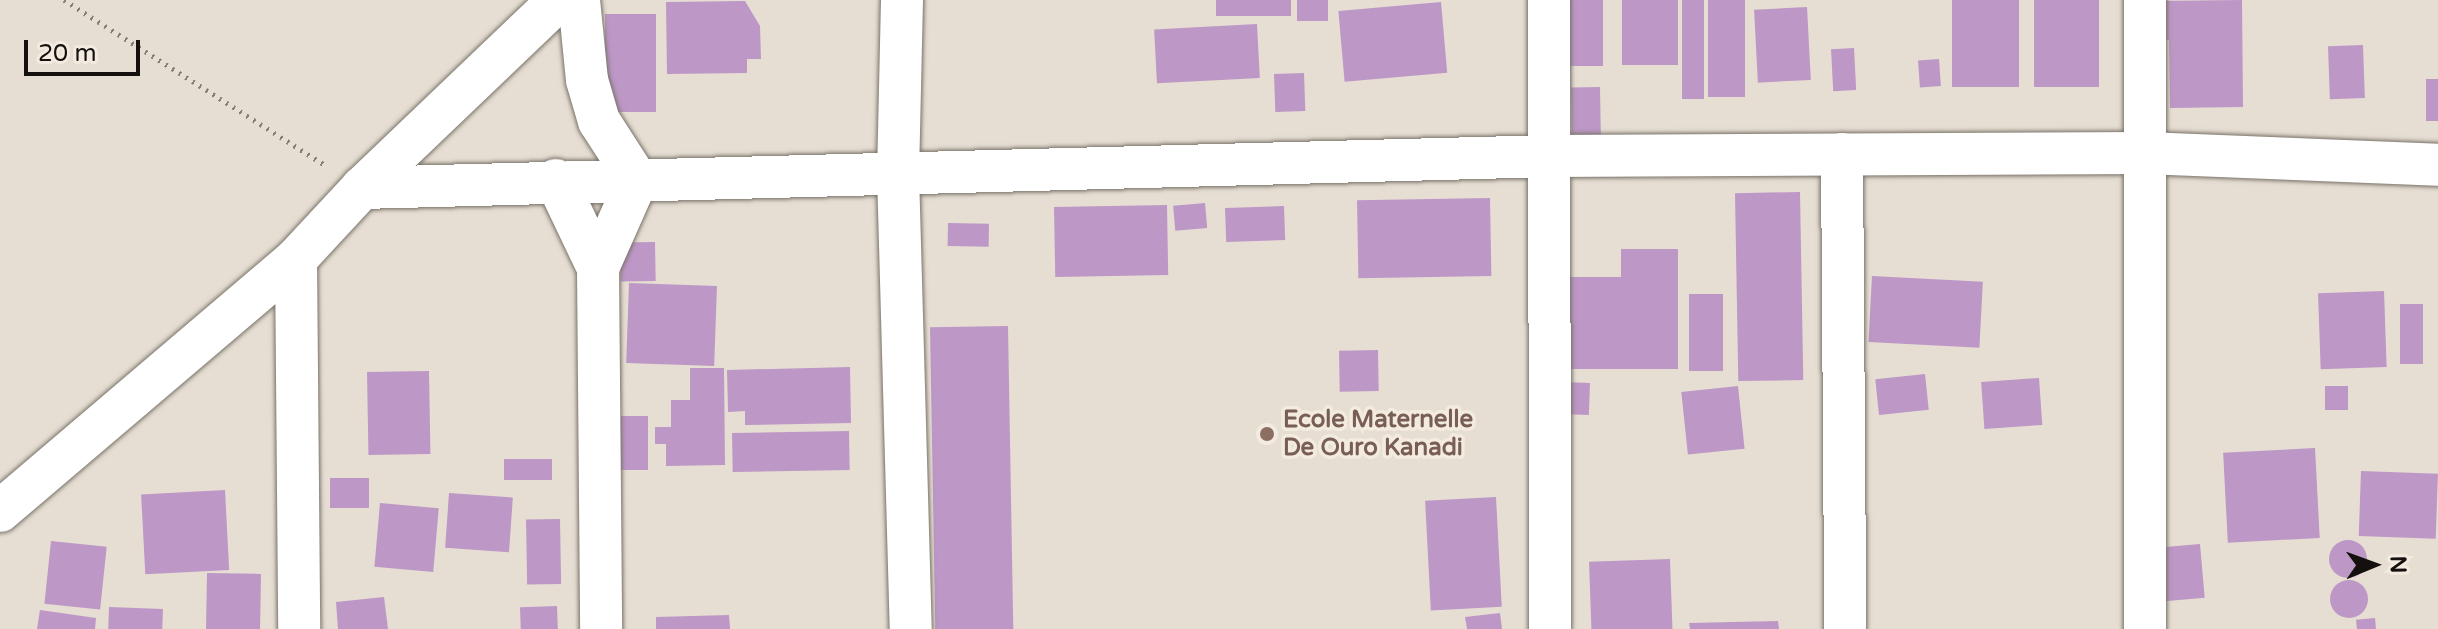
<!DOCTYPE html>
<style>
body{margin:0}
#map{position:relative;width:2438px;height:629px;overflow:hidden;background:#e6ded3;font-family:"Varela Round",sans-serif}
div>[style]{position:absolute}
.building>*{inset:0;background:#bd97c6;transform-origin:0 0}
.round{border-radius:50%}
.path>*{height:5px;margin-top:-2.5px;transform-origin:0;background:repeating-linear-gradient(90deg,#857f78 0 2px,transparent 0 8px)}
.roads{filter:drop-shadow(0 0 2px #797268) drop-shadow(0 0 2px #797268)}
.minor>*{height:42px;margin:-21px;padding:0 21px;transform-origin:21px;border-radius:21px;background:#fff}
.dots>*{width:22px;height:22px;translate:-50% -50%;box-sizing:border-box;border:4px solid #f3ebe0;border-radius:50%}
span{translate:-50% -50%;white-space:nowrap;text-align:center;line-height:1.15;-webkit-text-stroke:7px #f3ebe0;paint-order:stroke}
.education-label{font-size:24px;color:#785e54;font-weight:700}
.left{translate:0 -50%;text-align:left}
.north{position:absolute;left:2334px;top:525px;width:80px;height:80px;-webkit-text-stroke:6px #f3ebe0;paint-order:stroke;rotate:89deg;font-size:22px;font-weight:700;line-height:32px;text-align:center;color:#13100d}
.north::after{content:'';display:block;margin:auto;width:28px;height:36px;background:#13100d;clip-path:polygon(50% 0,100% 100%,50% 72%,0 100%)}
.scale{position:absolute;left:24px;top:40px;width:116px;height:36px;box-sizing:border-box;border:4px solid #13100d;border-top:0;padding-left:10px;font-size:24px;line-height:28px;white-space:nowrap;color:#13100d;-webkit-text-stroke:6px #f3ebe0;paint-order:stroke}
</style>
<div id="map">
<div class="building">
<div style="left:1216px;top:0;width:75px;height:16px"></div>
<div style="left:1297px;top:0;width:31px;height:21px"></div>
<div style="left:1558px;top:0;width:45px;height:66px"></div>
<div style="left:1622px;top:0;width:56px;height:65px"></div>
<div style="left:1682px;top:0;width:22px;height:99px"></div>
<div style="left:1708px;top:0;width:37px;height:97px"></div>
<div style="left:1952px;top:0;width:67px;height:87px"></div>
<div style="left:2034px;top:0;width:65px;height:87px"></div>
<div style="clip-path:polygon(2242px 0,2243px 107px,2170px 108px,2169px 40px,2153px 40px,2153px 1px)"></div>
<div style="clip-path:polygon(745px 1px,760px 26px,761px 59px,747px 59px,747px 73px,667px 74px,666px 2px)"></div>
<div style="left:1441px;top:2px;width:71px;height:103px;rotate:85deg"></div>
<div style="left:1807px;top:7px;width:73px;height:53px;rotate:87deg"></div>
<div style="left:605px;top:14px;width:51px;height:98px"></div>
<div style="left:1257px;top:24px;width:54px;height:103px;rotate:87deg"></div>
<div style="left:2363px;top:45px;width:53px;height:35px;rotate:88deg"></div>
<div style="left:1854px;top:48px;width:42px;height:23px;rotate:87deg"></div>
<div style="left:1939px;top:59px;width:27px;height:21px;rotate:86deg"></div>
<div style="left:1304px;top:73px;width:38px;height:30px;rotate:88deg"></div>
<div style="left:2426px;top:79px;width:12px;height:42px"></div>
<div style="left:1600px;top:87px;width:51px;height:29px;rotate:89deg"></div>
<div style="left:1800px;top:192px;width:188px;height:65px;rotate:89deg"></div>
<div style="left:1490px;top:198px;width:78px;height:133px;rotate:89deg"></div>
<div style="left:1205px;top:203px;width:25px;height:32px;rotate:85deg"></div>
<div style="left:1167px;top:205px;width:70px;height:113px;rotate:89deg"></div>
<div style="left:1284px;top:206px;width:34px;height:59px;rotate:88deg"></div>
<div style="left:948px;top:223px;width:41px;height:23px;rotate:1deg"></div>
<div style="left:655px;top:242px;width:39px;height:35px;rotate:89deg"></div>
<div style="clip-path:polygon(1621px 249px,1678px 249px,1678px 369px,1561px 369px,1561px 277px,1621px 277px)"></div>
<div style="left:1872px;top:276px;width:111px;height:66px;rotate:3deg"></div>
<div style="left:629px;top:283px;width:88px;height:80px;rotate:2deg"></div>
<div style="left:2384px;top:291px;width:76px;height:66px;rotate:88deg"></div>
<div style="left:1689px;top:294px;width:34px;height:77px"></div>
<div style="left:2400px;top:304px;width:23px;height:60px"></div>
<div style="left:1008px;top:326px;width:303px;height:78px;rotate:89deg"></div>
<div style="left:1378px;top:350px;width:41px;height:39px;rotate:89deg"></div>
<div style="clip-path:polygon(850px 367px,851px 423px,745px 425px,745px 411px,728px 412px,727px 370px)"></div>
<div style="clip-path:polygon(690px 368px,724px 368px,725px 465px,666px 466px,666px 444px,655px 444px,655px 427px,671px 427px,671px 400px,690px 400px)"></div>
<div style="left:429px;top:371px;width:83px;height:62px;rotate:89deg"></div>
<div style="left:1925px;top:374px;width:36px;height:50px;rotate:84deg"></div>
<div style="left:2039px;top:378px;width:47px;height:58px;rotate:86deg"></div>
<div style="left:1563px;top:382px;width:27px;height:32px;rotate:2deg"></div>
<div style="left:1738px;top:386px;width:63px;height:57px;rotate:84deg"></div>
<div style="left:2325px;top:386px;width:23px;height:24px"></div>
<div style="left:608px;top:416px;width:40px;height:54px"></div>
<div style="left:849px;top:431px;width:39px;height:117px;rotate:89deg"></div>
<div style="left:2315px;top:448px;width:90px;height:92px;rotate:87deg"></div>
<div style="left:504px;top:459px;width:48px;height:21px"></div>
<div style="left:2361px;top:471px;width:77px;height:65px;rotate:2deg"></div>
<div style="left:330px;top:478px;width:39px;height:30px"></div>
<div style="left:225px;top:490px;width:80px;height:84px;rotate:87deg"></div>
<div style="left:449px;top:493px;width:64px;height:55px;rotate:4deg"></div>
<div style="left:1496px;top:497px;width:110px;height:71px;rotate:87deg"></div>
<div style="left:380px;top:503px;width:59px;height:64px;rotate:5deg"></div>
<div style="left:560px;top:519px;width:65px;height:34px;rotate:89deg"></div>
<div class="round" style="left:2329px;top:540px;width:38px;height:38px"></div>
<div style="left:51px;top:541px;width:56px;height:63px;rotate:6deg"></div>
<div style="left:2200px;top:544px;width:54px;height:49px;rotate:85deg"></div>
<div style="left:1670px;top:559px;width:70px;height:81px;rotate:88deg"></div>
<div style="left:207px;top:573px;width:54px;height:56px;rotate:1deg"></div>
<div class="round" style="left:2330px;top:580px;width:38px;height:38px"></div>
<div style="clip-path:polygon(384px 597px,388px 629px,338px 629px,336px 602px)"></div>
<div style="left:557px;top:606px;width:23px;height:37px;rotate:88deg"></div>
<div style="left:109px;top:607px;width:54px;height:22px;rotate:2deg"></div>
<div style="clip-path:polygon(40px 610px,96px 618px,95px 629px,37px 629px)"></div>
<div style="clip-path:polygon(1500px 613px,1502px 629px,1467px 629px,1465px 617px)"></div>
<div style="clip-path:polygon(729px 615px,730px 629px,656px 629px,656px 617px)"></div>
<div style="left:2375px;top:618px;width:11px;height:19px;rotate:85deg"></div>
<div style="clip-path:polygon(1778px 621px,1779px 629px,1690px 629px,1689px 623px)"></div>
</div>
<div class="path">
<div style="left:64px;top:0;width:311px;rotate:32.3deg"></div>
</div>
<div class="roads">
<div class="minor">
<div style="left:579px;top:0;width:80px;rotate:84.3deg"></div>
<div style="left:587px;top:80px;width:43px;rotate:73.7deg"></div>
<div style="left:599px;top:121px;width:70px;rotate:57.2deg"></div>
<div style="left:637px;top:180px;width:96px;rotate:113.9deg"></div>
<div style="left:598px;top:268px;width:361px;rotate:89.5deg"></div>
<div style="left:902px;top:0;width:173px;rotate:91.3deg"></div>
<div style="left:898px;top:173px;width:456px;rotate:88.4deg"></div>
<div style="left:1549px;top:0;width:629px;rotate:89.91deg"></div>
<div style="left:2145px;top:0;width:629px;rotate:90deg"></div>
<div style="left:1842px;top:154px;width:475px;rotate:89.6deg"></div>
<div style="left:556px;top:180px;width:98px;rotate:64.5deg"></div>
<div style="left:362px;top:188px;width:1187px;rotate:-1.54deg"></div>
<div style="left:1549px;top:156px;width:596px;rotate:-0.29deg"></div>
<div style="left:2145px;top:153px;width:293px;rotate:2.3deg"></div>
<div style="left:296px;top:259px;width:370px;rotate:89.5deg"></div>
<div style="left:0;top:511px;width:389px;rotate:-40.4deg"></div>
<div style="left:296px;top:259px;width:97px;rotate:-47.1deg"></div>
<div style="left:362px;top:188px;width:272px;rotate:-43.7deg"></div>
</div>
</div>
<div class="dots">
<div style="left:1267px;top:434px;background:#8d6e63"></div>
</div>
<div class="education-label">
<span class="left" style="left:1283px;top:434px">Ecole Maternelle<br>De Ouro Kanadi</span>
</div>
<div class="north">N</div>
<div class="scale">20 m</div>
</div>
